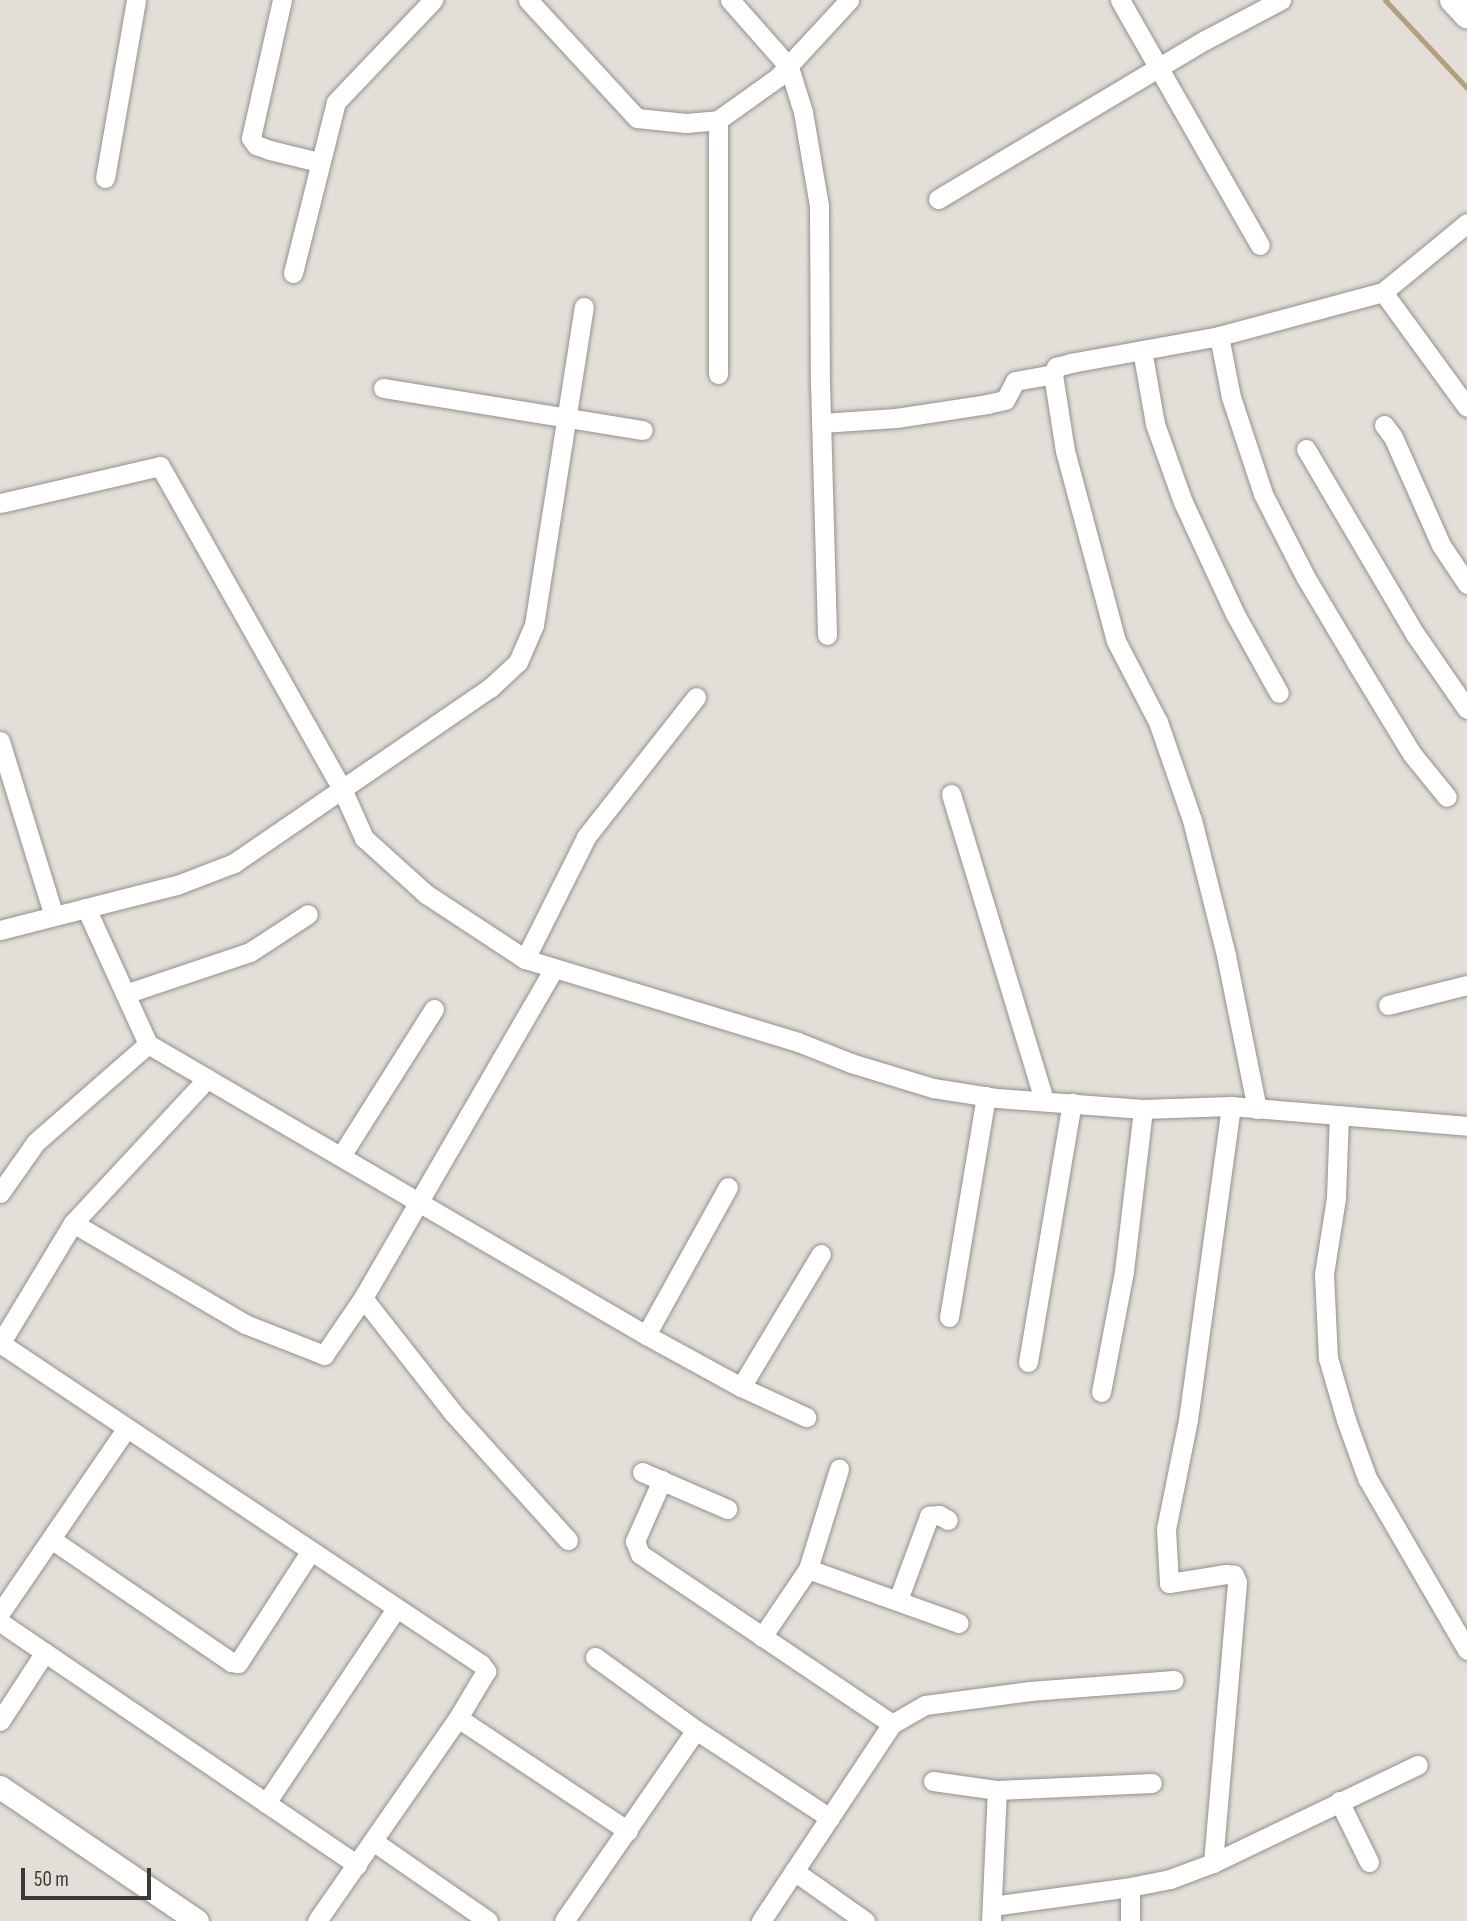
<!DOCTYPE html>
<style>
body{margin:0}
#map{position:relative;width:1467px;height:1921px;overflow:hidden;background:#e3dfd8;font-family:"Sofia Sans Condensed",sans-serif}
div>[style]{position:absolute}
.stream>*{height:5px;margin:-2.5px;padding:0 2.5px;transform-origin:2.5px;border-radius:2.5px;background:#b29f7b}
.roads{filter:drop-shadow(0 0 2px #94918a) drop-shadow(0 0 2px #94918a)}
.minor>*{height:19px;margin:-9.5px;padding:0 9.5px;transform-origin:9.5px;border-radius:9.5px;background:#fff}
.tertiary>*{height:23px;margin:-11.5px;padding:0 11.5px;transform-origin:11.5px;border-radius:11.5px;background:#fff}
.secondary>*{height:26px;margin:-13px;padding:0 13px;transform-origin:13px;border-radius:13px;background:#fff}
span{translate:-50% -50%;white-space:nowrap;text-align:center;line-height:1.15;-webkit-text-stroke:5px #e3dfd8;paint-order:stroke}
.scale{position:absolute;left:21px;top:1868px;width:130px;height:32px;box-sizing:border-box;border:4px solid #3b3936;border-top:0;padding-left:9px;font-size:21px;line-height:24px;white-space:nowrap;color:#3b3936;-webkit-text-stroke:5px #e3dfd8;paint-order:stroke}
</style>
<div id="map">
<div class="stream">
<div style="left:1385px;top:0;width:120px;rotate:47deg"></div>
</div>
<div class="roads">
<div class="minor">
<div style="left:282px;top:0;width:141px;rotate:102.7deg"></div>
<div style="left:251px;top:138px;width:9px;rotate:54deg"></div>
<div style="left:256px;top:145px;width:15px;rotate:20deg"></div>
<div style="left:270px;top:150px;width:50px;rotate:13.8deg"></div>
<div style="left:528px;top:0;width:161px;rotate:47.3deg"></div>
<div style="left:637px;top:118px;width:49px;rotate:5.8deg"></div>
<div style="left:686px;top:123px;width:32px;rotate:-5deg"></div>
<div style="left:718px;top:120px;width:74px;rotate:-35.6deg"></div>
<div style="left:778px;top:77px;width:105px;rotate:-47.3deg"></div>
<div style="left:730px;top:0;width:89px;rotate:48.6deg"></div>
<div style="left:789px;top:67px;width:47px;rotate:72.7deg"></div>
<div style="left:803px;top:112px;width:95px;rotate:80.3deg"></div>
<div style="left:819px;top:206px;width:177px;rotate:89.7deg"></div>
<div style="left:820px;top:383px;width:252px;rotate:88.4deg"></div>
<div style="left:1120px;top:0;width:282px;rotate:60.3deg"></div>
<div style="left:718px;top:120px;width:254px;rotate:90deg"></div>
<div style="left:105px;top:178px;width:181px;rotate:-80.1deg"></div>
<div style="left:938px;top:199px;width:311px;rotate:-30.8deg"></div>
<div style="left:1205px;top:40px;width:86px;rotate:-27.8deg"></div>
<div style="left:293px;top:273px;width:176px;rotate:-75.9deg"></div>
<div style="left:336px;top:102px;width:141px;rotate:-46.4deg"></div>
<div style="left:1383px;top:292px;width:142px;rotate:53.9deg"></div>
<div style="left:1219px;top:336px;width:62px;rotate:78.9deg"></div>
<div style="left:1231px;top:397px;width:102px;rotate:71.7deg"></div>
<div style="left:1263px;top:494px;width:94px;rotate:62.9deg"></div>
<div style="left:1306px;top:578px;width:98px;rotate:59.2deg"></div>
<div style="left:1356px;top:662px;width:108px;rotate:58.7deg"></div>
<div style="left:1412px;top:754px;width:55px;rotate:50.9deg"></div>
<div style="left:1142px;top:350px;width:75px;rotate:80deg"></div>
<div style="left:1155px;top:424px;width:83px;rotate:70.3deg"></div>
<div style="left:1183px;top:502px;width:123px;rotate:65.1deg"></div>
<div style="left:1235px;top:614px;width:90px;rotate:60.9deg"></div>
<div style="left:383px;top:388px;width:263px;rotate:9.2deg"></div>
<div style="left:821px;top:423px;width:75px;rotate:-3.8deg"></div>
<div style="left:896px;top:418px;width:92px;rotate:-8.7deg"></div>
<div style="left:987px;top:404px;width:18px;rotate:-13deg"></div>
<div style="left:1005px;top:400px;width:21px;rotate:-62deg"></div>
<div style="left:1015px;top:381px;width:39px;rotate:-10deg"></div>
<div style="left:1384px;top:425px;width:15px;rotate:53deg"></div>
<div style="left:1393px;top:437px;width:118px;rotate:66deg"></div>
<div style="left:1441px;top:545px;width:47px;rotate:56.3deg"></div>
<div style="left:1306px;top:449px;width:215px;rotate:59.5deg"></div>
<div style="left:1415px;top:634px;width:91px;rotate:55.3deg"></div>
<div style="left:0;top:503px;width:164px;rotate:-13deg"></div>
<div style="left:160px;top:466px;width:371px;rotate:60.6deg"></div>
<div style="left:342px;top:789px;width:54px;rotate:65.8deg"></div>
<div style="left:364px;top:838px;width:84px;rotate:42.1deg"></div>
<div style="left:426px;top:894px;width:118px;rotate:33.3deg"></div>
<div style="left:525px;top:959px;width:285px;rotate:16.9deg"></div>
<div style="left:798px;top:1042px;width:57px;rotate:21.6deg"></div>
<div style="left:851px;top:1063px;width:86px;rotate:17deg"></div>
<div style="left:933px;top:1088px;width:65px;rotate:8.9deg"></div>
<div style="left:997px;top:1098px;width:146px;rotate:4.3deg"></div>
<div style="left:1143px;top:1109px;width:88px;rotate:-2deg"></div>
<div style="left:1231px;top:1106px;width:237px;rotate:4.8deg"></div>
<div style="left:0;top:741px;width:183px;rotate:72.9deg"></div>
<div style="left:951px;top:794px;width:320px;rotate:73.1deg"></div>
<div style="left:86px;top:908px;width:149px;rotate:65.5deg"></div>
<div style="left:148px;top:1044px;width:577px;rotate:30.3deg"></div>
<div style="left:646px;top:1335px;width:108px;rotate:28.7deg"></div>
<div style="left:741px;top:1387px;width:72px;rotate:24.8deg"></div>
<div style="left:0;top:930px;width:183px;rotate:-14.3deg"></div>
<div style="left:177px;top:885px;width:61px;rotate:-21.1deg"></div>
<div style="left:234px;top:863px;width:310px;rotate:-34.4deg"></div>
<div style="left:490px;top:688px;width:38px;rotate:-43deg"></div>
<div style="left:518px;top:662px;width:40px;rotate:-66.6deg"></div>
<div style="left:534px;top:625px;width:322px;rotate:-81.1deg"></div>
<div style="left:525px;top:959px;width:136px;rotate:-63.4deg"></div>
<div style="left:586px;top:837px;width:178px;rotate:-51.8deg"></div>
<div style="left:125px;top:994px;width:132px;rotate:-18.6deg"></div>
<div style="left:250px;top:952px;width:69px;rotate:-33.2deg"></div>
<div style="left:1388px;top:1005px;width:81px;rotate:-14.2deg"></div>
<div style="left:1257px;top:1109px;width:157px;rotate:-101.4deg"></div>
<div style="left:1226px;top:955px;width:139px;rotate:-104.1deg"></div>
<div style="left:1192px;top:820px;width:104px;rotate:-109.1deg"></div>
<div style="left:1158px;top:722px;width:91px;rotate:-117.4deg"></div>
<div style="left:1116px;top:641px;width:197px;rotate:-105deg"></div>
<div style="left:1065px;top:451px;width:78px;rotate:-98.9deg"></div>
<div style="left:1053px;top:374px;width:8px;rotate:-67deg"></div>
<div style="left:1056px;top:367px;width:16px;rotate:-15deg"></div>
<div style="left:1071px;top:363px;width:150px;rotate:-10.3deg"></div>
<div style="left:1219px;top:336px;width:170px;rotate:-15deg"></div>
<div style="left:1383px;top:292px;width:109px;rotate:-39.4deg"></div>
<div style="left:1339px;top:1115px;width:83px;rotate:92.1deg"></div>
<div style="left:1336px;top:1198px;width:77px;rotate:99deg"></div>
<div style="left:1324px;top:1274px;width:84px;rotate:87.3deg"></div>
<div style="left:1328px;top:1358px;width:65px;rotate:73.8deg"></div>
<div style="left:1346px;top:1420px;width:62px;rotate:70.1deg"></div>
<div style="left:1367px;top:1478px;width:199px;rotate:59.8deg"></div>
<div style="left:341px;top:1156px;width:174px;rotate:-57.7deg"></div>
<div style="left:0;top:1193px;width:62px;rotate:-54.8deg"></div>
<div style="left:36px;top:1142px;width:149px;rotate:-41.2deg"></div>
<div style="left:73px;top:1223px;width:199px;rotate:30.4deg"></div>
<div style="left:245px;top:1324px;width:85px;rotate:21.4deg"></div>
<div style="left:324px;top:1355px;width:69px;rotate:-55.6deg"></div>
<div style="left:363px;top:1298px;width:379px;rotate:-59.9deg"></div>
<div style="left:363px;top:1298px;width:147px;rotate:51.9deg"></div>
<div style="left:454px;top:1414px;width:170px;rotate:47.9deg"></div>
<div style="left:949px;top:1317px;width:224px;rotate:-80.5deg"></div>
<div style="left:646px;top:1335px;width:169px;rotate:-61deg"></div>
<div style="left:0;top:1343px;width:578px;rotate:33.72deg"></div>
<div style="left:481px;top:1664px;width:9px;rotate:54deg"></div>
<div style="left:486px;top:1671px;width:55px;rotate:120.8deg"></div>
<div style="left:458px;top:1718px;width:247px;rotate:124.8deg"></div>
<div style="left:0;top:1344px;width:141px;rotate:-58.9deg"></div>
<div style="left:73px;top:1223px;width:197px;rotate:-47.1deg"></div>
<div style="left:1028px;top:1362px;width:263px;rotate:-80.4deg"></div>
<div style="left:741px;top:1387px;width:155px;rotate:-59deg"></div>
<div style="left:1101px;top:1392px;width:123px;rotate:-79.2deg"></div>
<div style="left:1124px;top:1271px;width:163px;rotate:-83.3deg"></div>
<div style="left:642px;top:1472px;width:93px;rotate:23.5deg"></div>
<div style="left:662px;top:1480px;width:67px;rotate:113.9deg"></div>
<div style="left:635px;top:1541px;width:14px;rotate:69deg"></div>
<div style="left:640px;top:1554px;width:304px;rotate:34deg"></div>
<div style="left:51px;top:1539px;width:218px;rotate:34.3deg"></div>
<div style="left:231px;top:1662px;width:7px;rotate:8deg"></div>
<div style="left:238px;top:1663px;width:132px;rotate:-57deg"></div>
<div style="left:808px;top:1569px;width:160px;rotate:19.7deg"></div>
<div style="left:898px;top:1600px;width:90px;rotate:-69.7deg"></div>
<div style="left:929px;top:1516px;width:10px;rotate:-6deg"></div>
<div style="left:939px;top:1515px;width:10px;rotate:29deg"></div>
<div style="left:0;top:1613px;width:223px;rotate:-55.6deg"></div>
<div style="left:0;top:1622px;width:432px;rotate:34.2deg"></div>
<div style="left:762px;top:1637px;width:82px;rotate:-55.9deg"></div>
<div style="left:808px;top:1569px;width:105px;rotate:-72.8deg"></div>
<div style="left:595px;top:1657px;width:125px;rotate:35.9deg"></div>
<div style="left:458px;top:1718px;width:204px;rotate:33.6deg"></div>
<div style="left:0;top:1721px;width:82px;rotate:-56.9deg"></div>
<div style="left:933px;top:1781px;width:65px;rotate:8deg"></div>
<div style="left:997px;top:1790px;width:155px;rotate:-2.6deg"></div>
<div style="left:1339px;top:1801px;width:68px;rotate:63.8deg"></div>
<div style="left:266px;top:1803px;width:234px;rotate:-56.2deg"></div>
<div style="left:373px;top:1841px;width:140px;rotate:34.8deg"></div>
<div style="left:1213px;top:1863px;width:227px;rotate:-25.6deg"></div>
<div style="left:794px;top:1871px;width:87px;rotate:35.2deg"></div>
<div style="left:992px;top:1906px;width:139px;rotate:-7.8deg"></div>
<div style="left:564px;top:1921px;width:232px;rotate:-55.4deg"></div>
<div style="left:696px;top:1730px;width:160px;rotate:33.3deg"></div>
<div style="left:761px;top:1921px;width:237px;rotate:-56.4deg"></div>
<div style="left:892px;top:1724px;width:38px;rotate:-30deg"></div>
<div style="left:925px;top:1705px;width:106px;rotate:-7.6deg"></div>
<div style="left:1030px;top:1691px;width:144px;rotate:-4.4deg"></div>
<div style="left:991px;top:1921px;width:131px;rotate:-87.4deg"></div>
<div style="left:1130px;top:1921px;width:34px;rotate:-90deg"></div>
<div style="left:1130px;top:1887px;width:41px;rotate:-11.3deg"></div>
<div style="left:1170px;top:1879px;width:46px;rotate:-20.4deg"></div>
<div style="left:1213px;top:1863px;width:282px;rotate:-85.1deg"></div>
<div style="left:1237px;top:1582px;width:8px;rotate:-113deg"></div>
<div style="left:1234px;top:1575px;width:8px;rotate:-173deg"></div>
<div style="left:1226px;top:1574px;width:58px;rotate:171deg"></div>
<div style="left:1169px;top:1583px;width:54px;rotate:-93.2deg"></div>
<div style="left:1166px;top:1529px;width:111px;rotate:-78.6deg"></div>
<div style="left:1188px;top:1420px;width:317px;rotate:-82.2deg"></div>
</div>
<div class="tertiary">
<div style="left:0;top:1787px;width:238px;rotate:34.2deg"></div>
</div>
<div class="secondary">
<div style="left:1453px;top:0;width:21px;rotate:47deg"></div>
</div>
</div>
<div class="scale">50 m</div>
</div>
